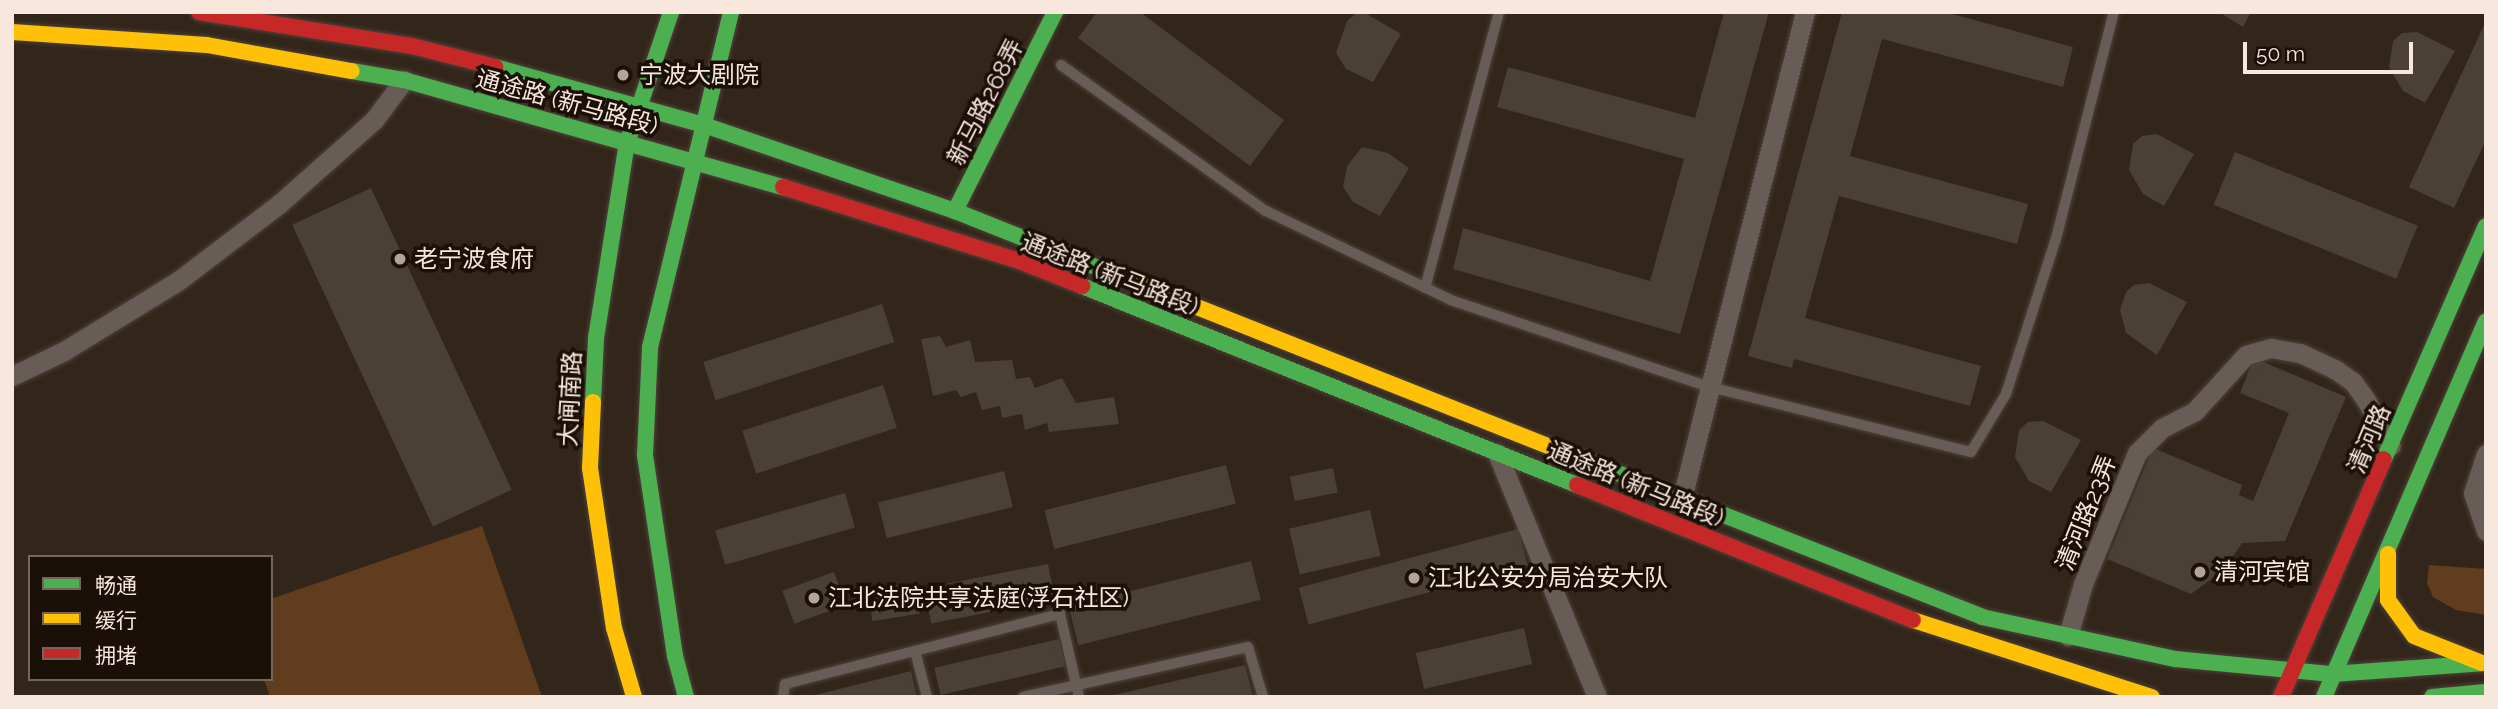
<!DOCTYPE html>
<meta charset="utf-8">
<style>
body{margin:0}
#map{position:relative;width:2498px;height:709px;overflow:hidden;background:#32251a;font-family:Raleway,"Noto Sans SC",sans-serif}
div>[style]{position:absolute}
.green>*{inset:0;background:#613d1f}
.building>*{inset:0;background:#4a4036;transform-origin:0 0}
.roads{filter:drop-shadow(0 0 2px #4e423a) drop-shadow(0 0 2px #4e423a)}
.lane>*{height:10px;margin:-5px;padding:0 5px;transform-origin:5px;border-radius:5px;background:#685d56}
.street>*{height:19px;margin:-9.5px;padding:0 9.5px;transform-origin:9.5px;border-radius:9.5px;background:#685d56}
.fast>*{height:16px;margin:-8px;padding:0 8px;transform-origin:8px;border-radius:8px;background:#4caf50}
.slow>*{height:16px;margin:-8px;padding:0 8px;transform-origin:8px;border-radius:8px;background:#ffc107}
.jam>*{height:16px;margin:-8px;padding:0 8px;transform-origin:8px;border-radius:8px;background:#c62828}
.dots>*{width:19px;height:19px;translate:-50% -50%;box-sizing:border-box;border:4px solid #1b1008;border-radius:50%}
span{translate:-50% -50%;white-space:nowrap;text-align:center;line-height:1.15;-webkit-text-stroke:7px #1b1008;paint-order:stroke}
.poi-label{font-size:24px;color:#f8e7dc}
.left{translate:0 -50%;text-align:left}
.street-label{font-size:24px;color:#f8e7dc}
.frame{position:absolute;inset:0;border:14px solid #f8e7dc;pointer-events:none}
.legend{position:absolute;left:28px;top:555px;width:245px;height:126px;box-sizing:border-box;background:#1b1008;border:2px solid #73665d;margin:0;padding:9px 12px;list-style:none;font-size:21px;color:#f8e7dc}
.legend li{display:flex;align-items:center;gap:14px;height:35px}
.legend b{width:35px;border:2px solid #73665d}
.scale{position:absolute;left:2243px;top:42px;width:170px;height:32px;box-sizing:border-box;border:4px solid #f8e7dc;border-top:0;padding-left:9px;font-size:21px;line-height:24px;white-space:nowrap;color:#f8e7dc;-webkit-text-stroke:5px #1b1008;paint-order:stroke}
</style>
<div id="map">
<div class="green">
<div style="clip-path:polygon(482px 526px,542px 697px,270px 697px,264px 679px,271px 679px,271px 599px)"></div>
<div style="clip-path:polygon(2429px 565px,2486px 569px,2486px 615px,2456px 610px,2433px 597px,2427px 583px)"></div>
</div>
<div class="building">
<div style="clip-path:polygon(1097px 12px,1140px 12px,1284px 120px,1250px 166px,1078px 38px)"></div>
<div style="clip-path:polygon(1724px 12px,1769px 12px,1680px 334px,1453px 269px,1463px 228px,1650px 281px,1684px 159px,1497px 107px,1508px 67px,1695px 118px)"></div>
<div style="clip-path:polygon(1842px 12px,1945px 12px,2073px 47px,2063px 87px,1882px 39px,1850px 156px,2028px 204px,2017px 244px,1839px 196px,1805px 318px,1981px 366px,1970px 406px,1794px 359px,1792px 368px,1748px 356px)"></div>
<div style="clip-path:polygon(2219px 12px,2251px 12px,2243px 27px)"></div>
<div style="clip-path:polygon(1365px 13px,1401px 34px,1373px 82px,1346px 69px,1336px 53px,1347px 21px,1355px 14px)"></div>
<div style="clip-path:polygon(2486px 21px,2486px 140px,2454px 208px,2409px 187px)"></div>
<div style="clip-path:polygon(2417px 32px,2455px 51px,2425px 103px,2403px 91px,2389px 67px,2393px 41px,2402px 33px)"></div>
<div style="clip-path:polygon(2157px 134px,2194px 154px,2164px 206px,2143px 194px,2129px 170px,2133px 144px,2142px 136px)"></div>
<div style="clip-path:polygon(1362px 147px,1388px 153px,1409px 168px,1380px 216px,1353px 202px,1343px 187px,1347px 166px)"></div>
<div style="left:2235px;top:152px;width:197px;height:57px;rotate:22deg"></div>
<div style="left:371px;top:188px;width:333px;height:87px;rotate:65deg"></div>
<div style="clip-path:polygon(2149px 283px,2187px 302px,2157px 355px,2126px 333px,2120px 310px,2126px 292px,2134px 285px)"></div>
<div style="left:882px;top:304px;width:40px;height:188px;rotate:72deg"></div>
<div style="clip-path:polygon(940px 336px,946px 347px,970px 340px,975px 362px,1012px 360px,1016px 379px,1030px 377px,1035px 388px,1062px 378px,1076px 403px,1114px 397px,1119px 424px,1049px 432px,1047px 423px,1025px 430px,1022px 414px,1002px 418px,1000px 406px,982px 410px,976px 392px,961px 397px,956px 390px,933px 396px,921px 339px)"></div>
<div style="clip-path:polygon(2254px 358px,2346px 397px,2285px 541px,2242px 543px,2224px 570px,2191px 594px,2107px 559px,2153px 448px,2242px 485px,2239px 495px,2253px 501px,2289px 413px,2240px 393px)"></div>
<div style="left:883px;top:385px;width:45px;height:148px;rotate:72deg"></div>
<div style="clip-path:polygon(2043px 421px,2081px 440px,2051px 492px,2029px 481px,2015px 457px,2019px 430px,2028px 422px)"></div>
<div style="left:1226px;top:465px;width:40px;height:187px;rotate:76deg"></div>
<div style="left:1333px;top:468px;width:25px;height:44px;rotate:79deg"></div>
<div style="left:1004px;top:471px;width:37px;height:130px;rotate:76deg"></div>
<div style="left:845px;top:493px;width:36px;height:135px;rotate:74deg"></div>
<div style="left:1370px;top:510px;width:47px;height:83px;rotate:77deg"></div>
<div style="left:1518px;top:529px;width:38px;height:227px;rotate:75deg"></div>
<div style="left:1251px;top:561px;width:40px;height:188px;rotate:76deg"></div>
<div style="left:1048px;top:564px;width:36px;height:126px;rotate:79deg"></div>
<div style="left:834px;top:572px;width:35px;height:55px;rotate:70deg"></div>
<div style="left:915px;top:583px;width:31px;height:48px;rotate:81deg"></div>
<div style="left:1524px;top:628px;width:37px;height:111px;rotate:77deg"></div>
<div style="left:1059px;top:639px;width:28px;height:128px;rotate:77deg"></div>
<div style="clip-path:polygon(1245px 665px,1253px 697px,1109px 697px,1109px 696px)"></div>
<div style="clip-path:polygon(911px 671px,917px 697px,812px 697px,811px 696px)"></div>
</div>
<div class="roads">
<div class="lane">
<div style="left:1061px;top:65px;width:252px;rotate:35.5deg"></div>
<div style="left:1266px;top:211px;width:205px;rotate:25.7deg"></div>
<div style="left:1451px;top:300px;width:273px;rotate:18.6deg"></div>
<div style="left:1710px;top:387px;width:269px;rotate:14deg"></div>
<div style="left:1971px;top:452px;width:68px;rotate:-58.9deg"></div>
<div style="left:2006px;top:394px;width:167px;rotate:-72.2deg"></div>
<div style="left:2057px;top:235px;width:230px;rotate:-75.7deg"></div>
<div style="left:1425px;top:288px;width:286px;rotate:-75deg"></div>
<div style="left:915px;top:651px;width:48px;rotate:75.4deg"></div>
<div style="left:783px;top:697px;width:13px;rotate:-81deg"></div>
<div style="left:785px;top:684px;width:284px;rotate:-14.3deg"></div>
<div style="left:1060px;top:614px;width:85px;rotate:77.1deg"></div>
<div style="left:1023px;top:697px;width:230px;rotate:-12.5deg"></div>
<div style="left:1248px;top:647px;width:52px;rotate:73.3deg"></div>
</div>
<div class="street">
<div style="left:12px;top:376px;width:58px;rotate:-25.7deg"></div>
<div style="left:64px;top:351px;width:134px;rotate:-31.6deg"></div>
<div style="left:178px;top:281px;width:127px;rotate:-37.3deg"></div>
<div style="left:279px;top:204px;width:127px;rotate:-41.5deg"></div>
<div style="left:374px;top:120px;width:50px;rotate:-53.1deg"></div>
<div style="left:1497px;top:453px;width:264px;rotate:67.7deg"></div>
<div style="left:2486px;top:454px;width:41px;rotate:108.4deg"></div>
<div style="left:2473px;top:493px;width:40px;rotate:71.1deg"></div>
<div style="left:1682px;top:498px;width:501px;rotate:-75.8deg"></div>
<div style="left:2068px;top:636px;width:54px;rotate:-73.9deg"></div>
<div style="left:2083px;top:584px;width:142px;rotate:-67.6deg"></div>
<div style="left:2137px;top:453px;width:35px;rotate:-45deg"></div>
<div style="left:2162px;top:428px;width:36px;rotate:-27deg"></div>
<div style="left:2194px;top:412px;width:77px;rotate:-47.6deg"></div>
<div style="left:2246px;top:355px;width:26px;rotate:-16deg"></div>
<div style="left:2271px;top:348px;width:29px;rotate:10deg"></div>
<div style="left:2300px;top:353px;width:40px;rotate:25deg"></div>
<div style="left:2336px;top:370px;width:21px;rotate:35deg"></div>
<div style="left:2353px;top:382px;width:22px;rotate:54deg"></div>
<div style="left:2366px;top:400px;width:52px;rotate:61.5deg"></div>
</div>
<div class="fast">
<div style="left:495px;top:67px;width:214px;rotate:15.5deg"></div>
<div style="left:701px;top:124px;width:268px;rotate:18.9deg"></div>
<div style="left:955px;top:211px;width:179px;rotate:21.7deg"></div>
<div style="left:352px;top:71px;width:53px;rotate:9.8deg"></div>
<div style="left:404px;top:80px;width:394px;rotate:15.8deg"></div>
<div style="left:955px;top:211px;width:223px;rotate:-63.3deg"></div>
<div style="left:1082px;top:286px;width:534px;rotate:21.9deg"></div>
<div style="left:593px;top:402px;width:64px;rotate:-87.3deg"></div>
<div style="left:596px;top:338px;width:197px;rotate:-81deg"></div>
<div style="left:627px;top:143px;width:138px;rotate:-71.4deg"></div>
<div style="left:1564px;top:452px;width:449px;rotate:21.5deg"></div>
<div style="left:1982px;top:617px;width:198px;rotate:12.3deg"></div>
<div style="left:2175px;top:659px;width:158px;rotate:5.5deg"></div>
<div style="left:2332px;top:674px;width:154px;rotate:-4.1deg"></div>
<div style="left:2384px;top:459px;width:254px;rotate:-66.4deg"></div>
<div style="left:686px;top:697px;width:42px;rotate:-105deg"></div>
<div style="left:675px;top:656px;width:203px;rotate:-98.5deg"></div>
<div style="left:645px;top:455px;width:108px;rotate:-87.3deg"></div>
<div style="left:650px;top:347px;width:345px;rotate:-76.4deg"></div>
<div style="left:2324px;top:697px;width:409px;rotate:-66.7deg"></div>
<div style="left:2432px;top:697px;width:54px;rotate:-5.3deg"></div>
</div>
<div class="slow">
<div style="left:12px;top:32px;width:195px;rotate:3.8deg"></div>
<div style="left:207px;top:45px;width:147px;rotate:10.2deg"></div>
<div style="left:1121px;top:277px;width:476px;rotate:21.6deg"></div>
<div style="left:593px;top:402px;width:66px;rotate:92.6deg"></div>
<div style="left:590px;top:468px;width:162px;rotate:81.5deg"></div>
<div style="left:614px;top:628px;width:72px;rotate:73.8deg"></div>
<div style="left:2388px;top:554px;width:46px;rotate:90deg"></div>
<div style="left:2388px;top:600px;width:44px;rotate:54.2deg"></div>
<div style="left:2414px;top:636px;width:73px;rotate:21.7deg"></div>
<div style="left:1913px;top:620px;width:251px;rotate:17.9deg"></div>
</div>
<div class="jam">
<div style="left:199px;top:12px;width:216px;rotate:9.1deg"></div>
<div style="left:412px;top:46px;width:86px;rotate:14.2deg"></div>
<div style="left:783px;top:187px;width:250px;rotate:17.4deg"></div>
<div style="left:1022px;top:262px;width:65px;rotate:21.8deg"></div>
<div style="left:1577px;top:485px;width:362px;rotate:21.9deg"></div>
<div style="left:2281px;top:697px;width:259px;rotate:-66.6deg"></div>
</div>
</div>
<div class="dots">
<div style="left:623px;top:75px;background:#b3a398"></div>
<div style="left:400px;top:259px;background:#b3a398"></div>
<div style="left:2200px;top:572px;background:#b3a398"></div>
<div style="left:1414px;top:578px;background:#b3a398"></div>
<div style="left:814px;top:598px;background:#b3a398"></div>
</div>
<div class="poi-label">
<span class="left" style="left:639px;top:75px">宁波大剧院</span>
<span class="left" style="left:414px;top:259px">老宁波食府</span>
<span class="left" style="left:2214px;top:572px">清河宾馆</span>
<span class="left" style="left:1428px;top:578px">江北公安分局治安大队</span>
<span class="left" style="left:828px;top:598px">江北法院共享法庭(浮石社区)</span>
</div>
<div class="street-label">
<span style="left:567px;top:102px;rotate:15deg">通途路 (新马路段)</span>
<span style="left:985px;top:102px;rotate:-63deg">新马路268弄</span>
<span style="left:1110px;top:274px;rotate:21deg">通途路 (新马路段)</span>
<span style="left:570px;top:399px;rotate:-87deg">大闸南路</span>
<span style="left:2369px;top:439px;rotate:-67deg">清河路</span>
<span style="left:1636px;top:484px;rotate:22deg">通途路 (新马路段)</span>
<span style="left:2086px;top:513px;rotate:-68deg">清河路23弄</span>
</div>
<div class="frame"></div>
<ul class="legend">
<li><b style="height:9px;background:#4caf50"></b>畅通</li>
<li><b style="height:9px;background:#ffc107"></b>缓行</li>
<li><b style="height:9px;background:#c62828"></b>拥堵</li>
</ul>
<div class="scale">50 m</div>
</div>
